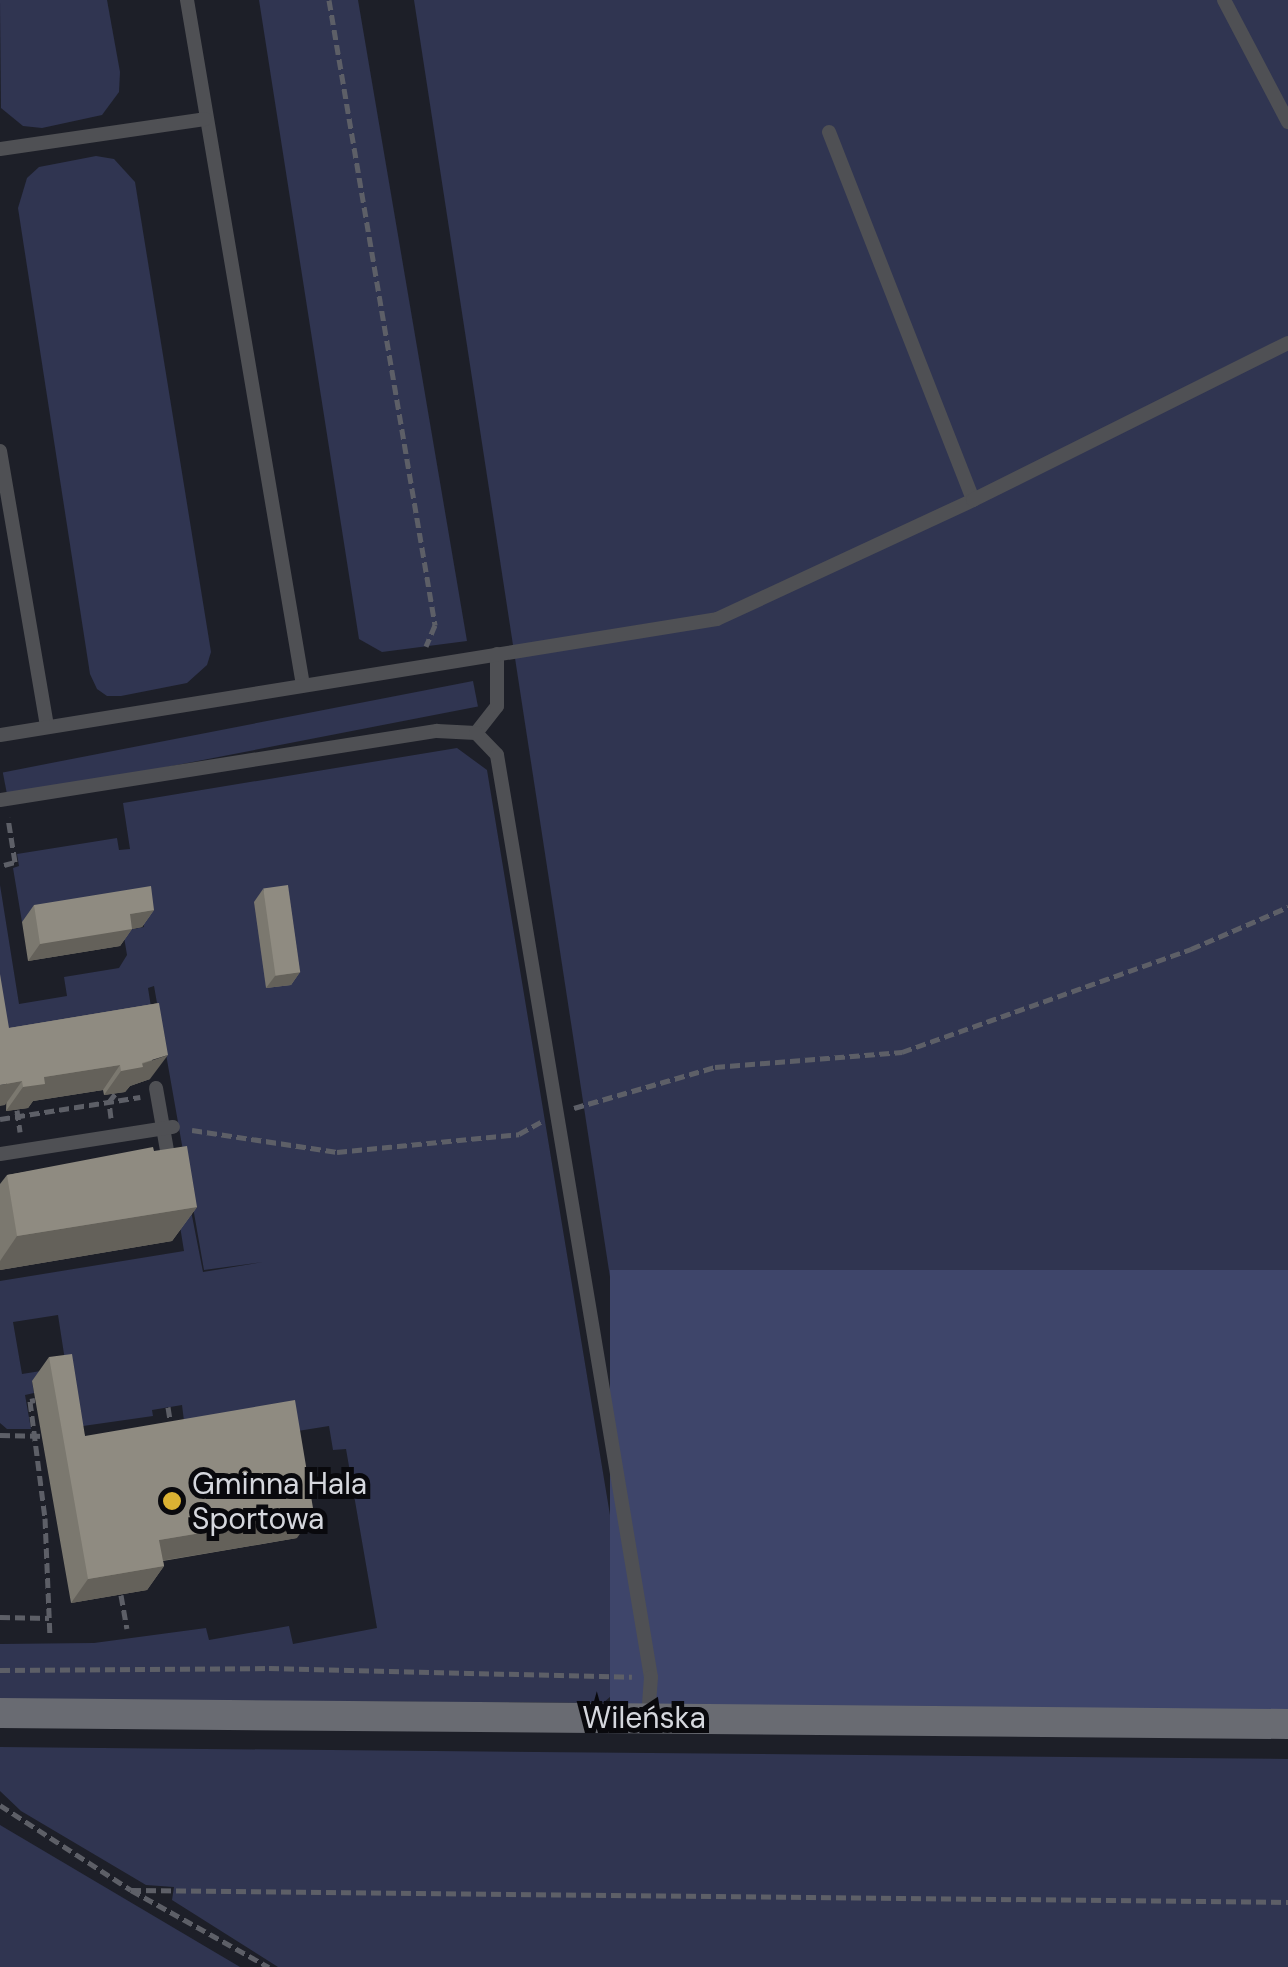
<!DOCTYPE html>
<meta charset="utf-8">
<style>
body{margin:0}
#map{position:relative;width:1288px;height:1967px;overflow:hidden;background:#1d1f28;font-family:"DM Sans",sans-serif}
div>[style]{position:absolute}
.green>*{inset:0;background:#303551;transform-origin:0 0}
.forest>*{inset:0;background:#3e456a;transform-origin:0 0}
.path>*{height:5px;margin-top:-2.5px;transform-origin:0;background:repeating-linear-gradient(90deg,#5d5f67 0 10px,transparent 0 15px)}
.lane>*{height:14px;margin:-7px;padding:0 7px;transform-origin:7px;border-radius:7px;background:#4f5054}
.secondary>*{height:30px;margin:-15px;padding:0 15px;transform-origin:15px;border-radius:15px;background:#696b72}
.wall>*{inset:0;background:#7b786f}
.shaded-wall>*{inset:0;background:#64615a}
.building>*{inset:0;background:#8f8b81;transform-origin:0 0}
.dots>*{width:28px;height:28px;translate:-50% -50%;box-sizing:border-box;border:5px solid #09090d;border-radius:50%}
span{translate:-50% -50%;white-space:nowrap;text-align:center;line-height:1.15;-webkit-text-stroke:10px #09090d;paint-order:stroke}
.poi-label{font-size:30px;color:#d5d7dd}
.left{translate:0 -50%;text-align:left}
.street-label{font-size:30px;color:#d5d7dd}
</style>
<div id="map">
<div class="green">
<div style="clip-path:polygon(0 0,107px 0,120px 72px,119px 92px,102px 115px,42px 128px,23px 126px,1px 108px)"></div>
<div style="clip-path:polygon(259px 0,358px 0,467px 641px,382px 652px,359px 639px)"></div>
<div style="clip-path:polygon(414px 0,1288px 0,1288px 1270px,610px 1277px)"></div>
<div style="clip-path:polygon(96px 156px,114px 159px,135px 182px,211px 652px,207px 665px,187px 683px,121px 696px,107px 696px,97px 689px,90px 674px,18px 208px,27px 178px,39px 167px)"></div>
<div style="left:473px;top:681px;width:26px;height:479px;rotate:79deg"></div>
<div style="clip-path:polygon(evenodd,457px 748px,487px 770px,627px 1618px,631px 1655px,626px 1683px,603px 1703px,0 1699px,0 1644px,94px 1643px,206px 1628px,209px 1640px,289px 1626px,293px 1644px,377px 1628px,346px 1449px,333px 1450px,329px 1426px,279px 1434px,185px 1429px,182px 1405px,152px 1410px,153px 1416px,76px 1427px,32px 1381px,34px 1393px,25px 1395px,31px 1429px,7px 1429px,0 1423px,0 1281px,184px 1251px,172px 1177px,184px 1175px,203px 1272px,263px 1262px,204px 1270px,154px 986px,148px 988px,151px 1007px,0 1033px,0 885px,19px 1004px,67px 996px,64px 977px,119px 968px,127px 955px,123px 931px,144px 927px,140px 903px,22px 922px,13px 868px,19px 866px,17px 854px,117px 838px,119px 850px,130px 849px,123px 803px,457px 748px,58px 1315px,66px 1367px,22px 1374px,13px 1322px,58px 1315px)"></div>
<div style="clip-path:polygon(0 1747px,1288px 1759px,1288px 1967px,278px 1967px,172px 1900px,174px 1887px,146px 1885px,21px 1811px,0 1791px)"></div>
<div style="clip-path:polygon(0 1825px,240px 1967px,0 1967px)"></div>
</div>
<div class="forest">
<div style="left:1288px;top:1270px;width:439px;height:678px;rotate:90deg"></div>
</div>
<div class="path">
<div style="left:329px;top:0;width:634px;rotate:80.37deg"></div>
<div style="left:435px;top:625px;width:23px;rotate:113deg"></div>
<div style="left:4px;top:865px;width:11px;rotate:-15deg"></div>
<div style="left:15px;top:862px;width:45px;rotate:-99deg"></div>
<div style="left:574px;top:1108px;width:147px;rotate:-16.2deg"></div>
<div style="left:715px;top:1067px;width:188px;rotate:-4.6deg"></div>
<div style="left:902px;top:1052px;width:307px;rotate:-19.6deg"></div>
<div style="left:1191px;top:949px;width:106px;rotate:-23.4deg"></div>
<div style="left:17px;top:1110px;width:22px;rotate:82deg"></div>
<div style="left:111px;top:1118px;width:16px;rotate:-97deg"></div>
<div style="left:109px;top:1102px;width:10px;rotate:-53deg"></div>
<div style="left:0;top:1119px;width:142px;rotate:-8.9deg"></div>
<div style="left:192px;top:1130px;width:147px;rotate:8.6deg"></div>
<div style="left:337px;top:1152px;width:183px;rotate:-5.6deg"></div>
<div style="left:519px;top:1134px;width:25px;rotate:-29deg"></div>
<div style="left:35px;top:1400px;width:5px;rotate:169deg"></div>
<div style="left:30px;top:1401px;width:118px;rotate:82.7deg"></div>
<div style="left:45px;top:1518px;width:117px;rotate:87.6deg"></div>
<div style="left:168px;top:1407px;width:18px;rotate:81deg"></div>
<div style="left:0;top:1435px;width:47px;rotate:1.2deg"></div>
<div style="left:121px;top:1595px;width:34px;rotate:80deg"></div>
<div style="left:0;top:1617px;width:49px;rotate:1.2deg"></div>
<div style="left:0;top:1670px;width:269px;rotate:-0.4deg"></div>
<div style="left:269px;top:1668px;width:363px;rotate:1.4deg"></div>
<div style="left:0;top:1805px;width:156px;rotate:33deg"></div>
<div style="left:131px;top:1890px;width:158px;rotate:29.2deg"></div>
<div style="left:131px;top:1890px;width:1157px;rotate:0.59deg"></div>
</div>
<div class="lane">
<div style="left:187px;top:0;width:695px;rotate:80.39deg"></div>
<div style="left:1224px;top:0;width:138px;rotate:62.3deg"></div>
<div style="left:829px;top:132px;width:395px;rotate:68.6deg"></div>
<div style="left:0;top:149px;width:207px;rotate:-8.3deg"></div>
<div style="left:0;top:451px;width:280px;rotate:80.3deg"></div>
<div style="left:476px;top:733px;width:34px;rotate:-52deg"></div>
<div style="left:497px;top:706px;width:52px;rotate:-90deg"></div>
<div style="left:0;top:735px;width:726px;rotate:-9.19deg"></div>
<div style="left:717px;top:619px;width:282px;rotate:-24.9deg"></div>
<div style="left:973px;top:500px;width:352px;rotate:-26.5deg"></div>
<div style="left:0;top:800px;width:442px;rotate:-9deg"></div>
<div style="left:437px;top:731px;width:39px;rotate:3deg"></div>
<div style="left:476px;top:733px;width:30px;rotate:46deg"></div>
<div style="left:497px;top:755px;width:935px;rotate:80.52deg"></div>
<div style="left:651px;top:1677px;width:41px;rotate:94.2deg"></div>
<div style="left:156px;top:1088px;width:80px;rotate:80deg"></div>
<div style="left:0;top:1154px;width:175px;rotate:-8.9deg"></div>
</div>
<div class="secondary">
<div style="left:0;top:1713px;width:1288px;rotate:0.49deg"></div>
</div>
<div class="wall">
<div style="clip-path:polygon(263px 889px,300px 972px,291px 985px,266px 988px,254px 902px)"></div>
<div style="clip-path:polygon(34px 905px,154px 910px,142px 927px,132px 929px,120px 946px,28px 961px,22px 922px)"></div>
<div style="clip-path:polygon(159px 1003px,150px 1079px,130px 1086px,125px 1092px,104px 1095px,103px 1090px,33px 1101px,28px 1108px,6px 1111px,9px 1028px)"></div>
<div style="clip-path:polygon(154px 1151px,197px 1207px,172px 1241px,0 1270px,0 1184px,7px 1175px)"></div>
<div style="clip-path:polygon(49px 1357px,85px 1436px,297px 1538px,163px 1561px,164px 1566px,147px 1590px,71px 1603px,32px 1381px)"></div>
</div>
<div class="shaded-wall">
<div style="clip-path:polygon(154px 910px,142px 927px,132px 929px,120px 946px,28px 961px,40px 944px,130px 914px)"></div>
<div style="clip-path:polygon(300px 972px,291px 985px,266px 988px,275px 976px)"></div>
<div style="clip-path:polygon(168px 1055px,150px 1079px,130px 1086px,125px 1092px,104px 1095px,121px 1071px)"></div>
<div style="clip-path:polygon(120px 1065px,103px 1090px,33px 1101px,28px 1108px,6px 1111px,23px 1087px,44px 1077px)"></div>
<div style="clip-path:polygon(22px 1081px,5px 1105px,0 1106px,0 1085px)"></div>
<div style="clip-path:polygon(197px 1207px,172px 1241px,0 1270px,0 1261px,17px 1236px)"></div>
<div style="clip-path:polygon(314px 1514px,297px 1538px,142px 1564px,159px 1540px)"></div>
<div style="clip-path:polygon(164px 1566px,147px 1590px,71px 1603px,88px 1579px)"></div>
</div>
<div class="building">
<div style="left:288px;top:885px;width:88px;height:25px;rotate:82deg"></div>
<div style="clip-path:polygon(151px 886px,154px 910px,130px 914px,132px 929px,40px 944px,34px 905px)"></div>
<div style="clip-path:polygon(0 974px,9px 1028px,159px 1003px,168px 1055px,142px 1063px,143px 1067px,121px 1071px,120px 1065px,44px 1077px,45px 1084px,23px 1087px,22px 1081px,0 1085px)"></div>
<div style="clip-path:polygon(187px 1146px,197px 1207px,17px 1236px,7px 1175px,153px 1147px,154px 1151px)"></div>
<div style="clip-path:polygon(72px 1354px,85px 1436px,295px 1400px,314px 1514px,159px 1540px,164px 1566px,88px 1579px,49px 1357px)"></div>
</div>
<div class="dots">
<div style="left:172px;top:1501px;background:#dbb233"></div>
</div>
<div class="poi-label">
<span class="left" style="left:192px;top:1501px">Gminna Hala<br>Sportowa</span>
</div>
<div class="street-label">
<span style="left:644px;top:1718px">Wileńska</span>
</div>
</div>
